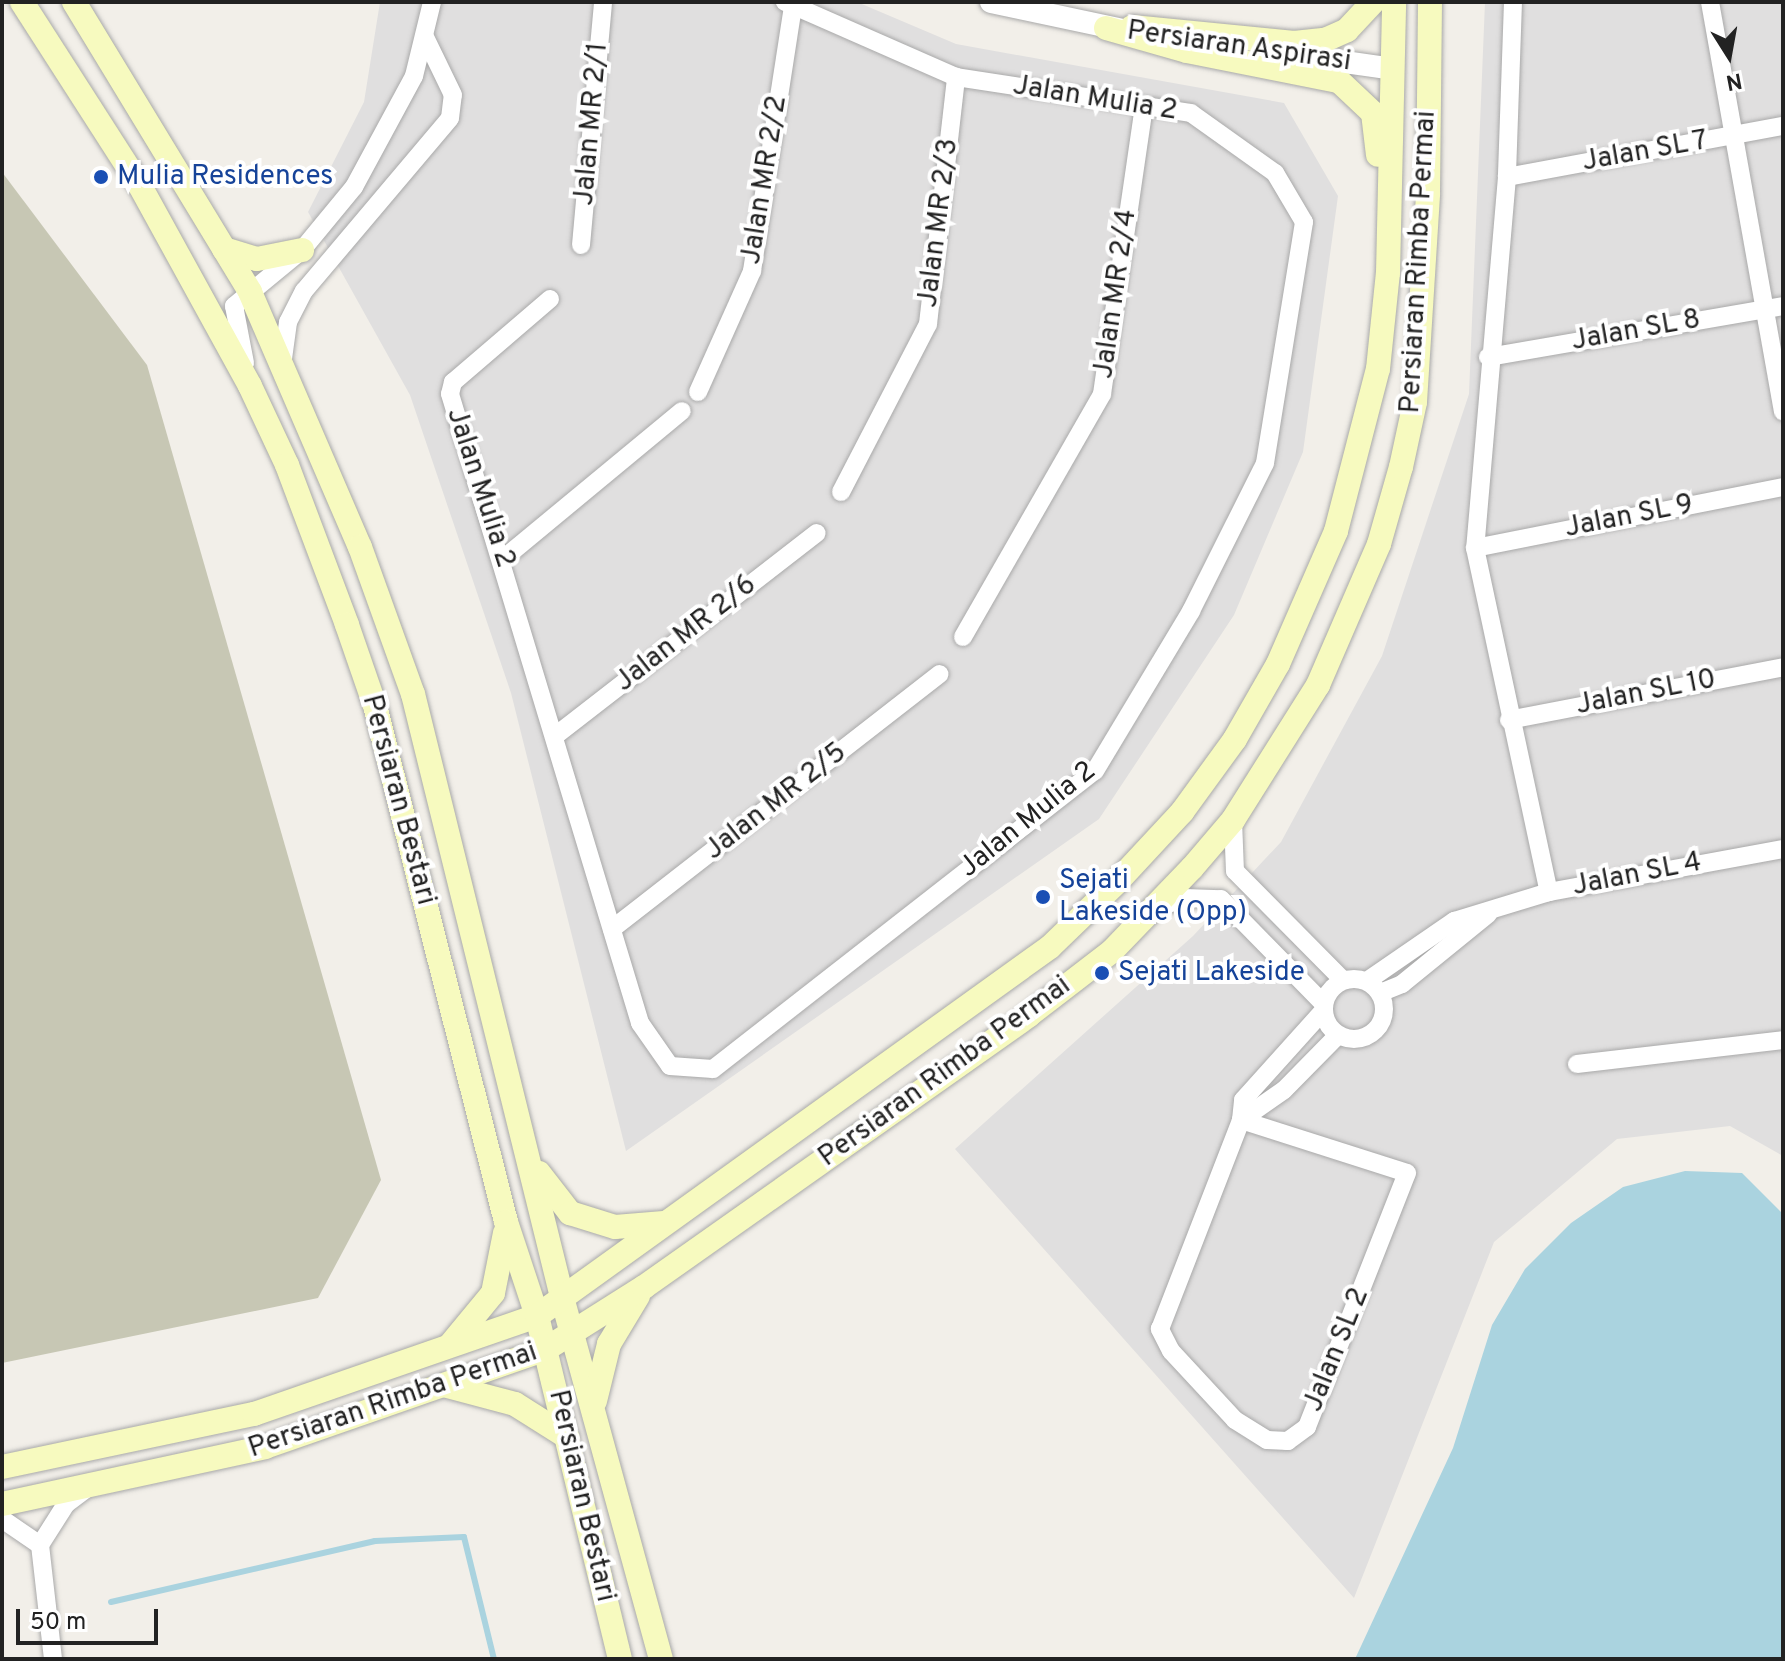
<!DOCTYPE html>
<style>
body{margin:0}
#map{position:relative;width:1785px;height:1661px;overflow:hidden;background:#f2efe9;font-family:Overpass,sans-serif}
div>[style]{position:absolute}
.residential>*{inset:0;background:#e0dfdf}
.construction>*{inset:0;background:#c7c7b4}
.water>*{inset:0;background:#aad3df}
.stream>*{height:6px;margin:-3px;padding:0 3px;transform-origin:3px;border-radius:3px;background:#aad3df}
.roads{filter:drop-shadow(0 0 2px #a9a9a9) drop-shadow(0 0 2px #a9a9a9)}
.minor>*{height:18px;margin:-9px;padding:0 9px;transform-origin:9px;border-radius:9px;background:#fff}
.minor>.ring{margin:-9px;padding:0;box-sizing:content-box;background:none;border:18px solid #fff;border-radius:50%}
.tertiary>*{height:22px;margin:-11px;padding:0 11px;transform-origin:11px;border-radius:11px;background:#fff}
.secondary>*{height:24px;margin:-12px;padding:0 12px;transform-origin:12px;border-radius:12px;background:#f7fabf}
.dots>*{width:22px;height:22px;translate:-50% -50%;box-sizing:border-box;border:4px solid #fff;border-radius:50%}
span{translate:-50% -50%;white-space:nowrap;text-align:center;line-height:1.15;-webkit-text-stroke:8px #fff;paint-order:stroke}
.street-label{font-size:28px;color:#222}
.transit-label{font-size:28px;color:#164399}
.left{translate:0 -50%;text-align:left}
.frame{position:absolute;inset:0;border:4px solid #222;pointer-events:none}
.north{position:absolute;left:1689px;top:16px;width:80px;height:80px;-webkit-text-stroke:6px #fff;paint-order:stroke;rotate:169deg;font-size:22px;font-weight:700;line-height:32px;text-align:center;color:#222}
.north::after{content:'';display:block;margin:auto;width:28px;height:36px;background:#222;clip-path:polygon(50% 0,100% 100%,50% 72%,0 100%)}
.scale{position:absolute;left:16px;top:1609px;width:142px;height:36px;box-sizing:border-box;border:4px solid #222;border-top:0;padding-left:10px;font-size:24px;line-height:28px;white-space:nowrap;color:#222;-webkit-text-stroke:6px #fff;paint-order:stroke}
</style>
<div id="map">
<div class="residential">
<div style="clip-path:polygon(380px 2px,857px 2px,956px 44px,1284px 103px,1338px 196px,1303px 452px,1234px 615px,1099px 819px,626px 1151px,511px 693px,410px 395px,308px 212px,364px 102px)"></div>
<div style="clip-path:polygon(1485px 2px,1783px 2px,1783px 1156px,1730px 1126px,1617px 1139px,1494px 1242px,1354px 1598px,955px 1149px,1193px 936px,1281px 842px,1382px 656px,1469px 394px)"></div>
</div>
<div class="construction">
<div style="clip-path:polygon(2px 172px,147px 365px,381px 1180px,318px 1298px,2px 1363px)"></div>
</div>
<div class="water">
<div style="clip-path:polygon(1685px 1171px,1742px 1173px,1783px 1214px,1783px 1659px,1355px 1659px,1453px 1448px,1492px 1325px,1525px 1269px,1571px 1223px,1623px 1187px)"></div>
</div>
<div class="stream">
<div style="left:111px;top:1602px;width:271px;rotate:-13deg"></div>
<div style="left:375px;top:1541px;width:89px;rotate:-2.6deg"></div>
<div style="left:464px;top:1537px;width:126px;rotate:76.2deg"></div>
</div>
<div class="roads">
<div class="minor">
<div style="left:1513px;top:2px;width:175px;rotate:92deg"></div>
<div style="left:1507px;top:177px;width:372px;rotate:94.9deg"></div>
<div style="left:1475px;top:548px;width:352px;rotate:77.9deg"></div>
<div style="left:1710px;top:2px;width:416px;rotate:79.9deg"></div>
<div style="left:1507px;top:177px;width:281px;rotate:-10.5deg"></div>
<div style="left:581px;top:245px;width:244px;rotate:-84.8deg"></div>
<div style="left:550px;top:299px;width:128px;rotate:139.4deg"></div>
<div style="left:453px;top:382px;width:12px;rotate:104deg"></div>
<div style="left:450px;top:394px;width:657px;rotate:73.19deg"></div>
<div style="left:640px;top:1023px;width:52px;rotate:55.1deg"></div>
<div style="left:670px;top:1066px;width:43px;rotate:4deg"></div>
<div style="left:713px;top:1069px;width:484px;rotate:-38deg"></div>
<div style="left:1095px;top:771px;width:187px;rotate:-59deg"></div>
<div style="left:1191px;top:611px;width:165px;rotate:-63.4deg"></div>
<div style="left:1265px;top:463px;width:244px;rotate:-80.8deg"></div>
<div style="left:1304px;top:222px;width:57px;rotate:-120.6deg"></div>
<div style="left:1275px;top:173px;width:103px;rotate:-144.5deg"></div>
<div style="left:1191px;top:113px;width:238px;rotate:-171.3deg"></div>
<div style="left:956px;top:77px;width:187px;rotate:-156.3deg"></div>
<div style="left:1488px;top:357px;width:299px;rotate:-9.8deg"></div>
<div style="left:245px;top:363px;width:58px;rotate:-100.9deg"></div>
<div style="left:234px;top:306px;width:88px;rotate:-39.5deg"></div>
<div style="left:302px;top:250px;width:82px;rotate:-50.5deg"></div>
<div style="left:354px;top:187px;width:126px;rotate:-61.6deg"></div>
<div style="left:414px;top:76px;width:76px;rotate:-76.3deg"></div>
<div style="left:282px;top:366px;width:44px;rotate:-82.2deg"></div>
<div style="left:288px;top:322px;width:35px;rotate:-63deg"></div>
<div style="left:304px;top:291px;width:226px;rotate:-49.8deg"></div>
<div style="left:450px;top:118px;width:23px;rotate:-83deg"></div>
<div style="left:453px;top:95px;width:64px;rotate:-115.8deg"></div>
<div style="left:698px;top:392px;width:133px;rotate:-65.9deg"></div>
<div style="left:752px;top:271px;width:268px;rotate:-81.2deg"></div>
<div style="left:841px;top:492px;width:189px;rotate:-62.6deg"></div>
<div style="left:928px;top:324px;width:249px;rotate:-83.5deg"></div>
<div style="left:1475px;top:548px;width:314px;rotate:-11.2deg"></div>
<div style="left:503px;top:559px;width:232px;rotate:-39.6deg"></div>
<div style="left:963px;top:637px;width:280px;rotate:-60.2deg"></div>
<div style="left:1102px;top:394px;width:291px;rotate:-81.7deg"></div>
<div style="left:1509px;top:720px;width:279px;rotate:-10.9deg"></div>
<div style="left:555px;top:736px;width:331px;rotate:-37.8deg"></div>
<div style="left:1233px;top:820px;width:51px;rotate:87.8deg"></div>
<div style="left:1235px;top:871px;width:153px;rotate:45.3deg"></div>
<div style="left:1157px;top:908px;width:29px;rotate:-20deg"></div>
<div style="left:1184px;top:898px;width:37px;rotate:2deg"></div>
<div style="left:1221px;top:899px;width:147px;rotate:45.6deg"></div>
<div style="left:612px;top:929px;width:415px;rotate:-37.9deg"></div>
<div class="ring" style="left:1324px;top:979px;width:42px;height:42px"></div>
<div style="left:1367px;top:981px;width:106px;rotate:-34.6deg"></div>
<div style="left:1454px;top:921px;width:99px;rotate:-17deg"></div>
<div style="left:1549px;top:892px;width:238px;rotate:-10.4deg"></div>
<div style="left:1380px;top:993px;width:24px;rotate:-22deg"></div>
<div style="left:1402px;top:984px;width:111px;rotate:-39.1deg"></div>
<div style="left:1577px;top:1064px;width:207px;rotate:-6.6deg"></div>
<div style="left:1241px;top:1120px;width:174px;rotate:17.7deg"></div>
<div style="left:1407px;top:1173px;width:273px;rotate:111.5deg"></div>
<div style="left:1307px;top:1427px;width:24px;rotate:144deg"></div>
<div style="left:1288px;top:1441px;width:21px;rotate:-177deg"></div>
<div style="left:1267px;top:1440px;width:38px;rotate:-148deg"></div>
<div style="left:1235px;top:1420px;width:94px;rotate:-132.8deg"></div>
<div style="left:1171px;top:1351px;width:25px;rotate:-117deg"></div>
<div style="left:1160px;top:1329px;width:224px;rotate:-68.8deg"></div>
<div style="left:1241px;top:1120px;width:20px;rotate:-84deg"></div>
<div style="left:1243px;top:1100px;width:120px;rotate:-48deg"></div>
<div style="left:1241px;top:1120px;width:52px;rotate:-34.9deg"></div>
<div style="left:1284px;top:1090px;width:77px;rotate:-45.5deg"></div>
<div style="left:2px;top:1519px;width:46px;rotate:34.4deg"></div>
<div style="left:53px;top:1659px;width:115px;rotate:-96.5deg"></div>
<div style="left:40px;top:1545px;width:49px;rotate:-57.6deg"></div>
<div style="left:66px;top:1504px;width:25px;rotate:-37deg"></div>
</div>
<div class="tertiary">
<div style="left:991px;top:2px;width:135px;rotate:12deg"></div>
<div style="left:1268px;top:51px;width:126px;rotate:8.2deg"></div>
</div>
<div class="secondary">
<div style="left:22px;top:2px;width:216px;rotate:57.3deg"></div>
<div style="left:139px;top:184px;width:230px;rotate:61.2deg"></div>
<div style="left:250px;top:386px;width:87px;rotate:64.9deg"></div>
<div style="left:287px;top:465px;width:171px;rotate:69.4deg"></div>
<div style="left:347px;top:625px;width:86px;rotate:70.9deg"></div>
<div style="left:375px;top:706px;width:532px;rotate:75.75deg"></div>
<div style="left:506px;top:1222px;width:99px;rotate:71.7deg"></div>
<div style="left:537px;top:1316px;width:353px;rotate:76.4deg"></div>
<div style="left:74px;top:2px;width:339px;rotate:58.7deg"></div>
<div style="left:250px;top:292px;width:278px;rotate:66.7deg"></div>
<div style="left:360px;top:547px;width:156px;rotate:70.2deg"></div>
<div style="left:413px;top:694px;width:625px;rotate:76.12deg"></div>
<div style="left:563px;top:1301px;width:371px;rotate:74.7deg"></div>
<div style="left:1132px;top:27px;width:163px;rotate:5.6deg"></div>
<div style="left:1294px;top:43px;width:31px;rotate:-6deg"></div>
<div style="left:1325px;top:40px;width:24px;rotate:-24deg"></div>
<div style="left:1347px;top:30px;width:38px;rotate:-47deg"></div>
<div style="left:1106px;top:28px;width:84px;rotate:15.9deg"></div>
<div style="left:1187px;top:51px;width:155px;rotate:11.2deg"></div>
<div style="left:1339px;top:81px;width:47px;rotate:43.3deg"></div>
<div style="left:1373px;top:113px;width:42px;rotate:83.2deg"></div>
<div style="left:224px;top:249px;width:34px;rotate:17deg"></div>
<div style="left:257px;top:259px;width:46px;rotate:-11.3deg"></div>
<div style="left:539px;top:1173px;width:51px;rotate:52.2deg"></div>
<div style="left:570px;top:1213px;width:47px;rotate:17.3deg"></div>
<div style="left:615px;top:1227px;width:49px;rotate:-4.7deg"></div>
<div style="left:451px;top:1344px;width:66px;rotate:-50.5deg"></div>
<div style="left:493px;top:1293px;width:61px;rotate:-78.7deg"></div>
<div style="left:447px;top:1386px;width:70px;rotate:14.8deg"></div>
<div style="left:515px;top:1404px;width:62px;rotate:32.4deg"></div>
<div style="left:595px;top:1401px;width:59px;rotate:-76.2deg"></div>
<div style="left:609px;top:1344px;width:56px;rotate:-58.9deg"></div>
<div style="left:2px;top:1467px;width:258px;rotate:-11.9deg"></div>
<div style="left:254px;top:1414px;width:299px;rotate:-19.1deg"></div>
<div style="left:537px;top:1316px;width:632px;rotate:-35.73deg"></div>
<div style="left:1050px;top:947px;width:93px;rotate:-44.1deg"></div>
<div style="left:1117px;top:882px;width:96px;rotate:-47.1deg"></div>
<div style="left:1182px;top:812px;width:90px;rotate:-54deg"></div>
<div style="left:1235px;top:739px;width:86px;rotate:-60.2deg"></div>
<div style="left:1278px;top:664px;width:145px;rotate:-66.4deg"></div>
<div style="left:1336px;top:531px;width:167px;rotate:-75.5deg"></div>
<div style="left:1378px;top:369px;width:97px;rotate:-84.1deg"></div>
<div style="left:1388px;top:273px;width:271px;rotate:-88.7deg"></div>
<div style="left:2px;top:1504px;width:269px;rotate:-12.2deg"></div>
<div style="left:265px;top:1447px;width:298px;rotate:-19.2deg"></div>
<div style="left:546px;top:1349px;width:116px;rotate:-32.3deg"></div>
<div style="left:644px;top:1287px;width:471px;rotate:-35.2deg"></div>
<div style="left:1029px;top:1015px;width:105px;rotate:-37.6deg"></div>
<div style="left:1112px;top:951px;width:115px;rotate:-46.1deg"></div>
<div style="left:1192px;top:868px;width:63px;rotate:-49.5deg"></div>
<div style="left:1233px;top:820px;width:160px;rotate:-57.8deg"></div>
<div style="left:1318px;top:685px;width:154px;rotate:-66.6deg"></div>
<div style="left:1379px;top:544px;width:80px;rotate:-74.1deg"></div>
<div style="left:1401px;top:467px;width:66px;rotate:-77.8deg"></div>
<div style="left:1415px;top:402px;width:209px;rotate:-86.4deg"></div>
<div style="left:1428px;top:193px;width:191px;rotate:-89.4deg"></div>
</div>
</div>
<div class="dots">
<div style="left:101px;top:177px;background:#1a4fb4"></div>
<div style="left:1043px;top:897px;background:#1a4fb4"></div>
<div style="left:1102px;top:973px;background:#1a4fb4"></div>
</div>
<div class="street-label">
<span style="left:1239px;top:47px;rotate:8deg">Persiaran Aspirasi</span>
<span style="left:1095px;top:99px;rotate:9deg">Jalan Mulia 2</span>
<span style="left:592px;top:124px;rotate:-85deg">Jalan MR 2/1</span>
<span style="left:1645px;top:152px;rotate:-10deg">Jalan SL 7</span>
<span style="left:765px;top:180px;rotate:-81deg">Jalan MR 2/2</span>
<span style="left:939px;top:223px;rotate:-83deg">Jalan MR 2/3</span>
<span style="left:1419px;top:262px;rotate:-87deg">Persiaran Rimba Permai</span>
<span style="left:1116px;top:294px;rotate:-82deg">Jalan MR 2/4</span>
<span style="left:1636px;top:331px;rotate:-10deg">Jalan SL 8</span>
<span style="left:480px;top:488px;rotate:72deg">Jalan Mulia 2</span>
<span style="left:1629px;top:517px;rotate:-11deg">Jalan SL 9</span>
<span style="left:686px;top:634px;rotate:-38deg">Jalan MR 2/6</span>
<span style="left:1646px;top:693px;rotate:-11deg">Jalan SL 10</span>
<span style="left:398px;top:800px;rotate:75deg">Persiaran Bestari</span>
<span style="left:776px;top:802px;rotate:-38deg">Jalan MR 2/5</span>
<span style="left:1028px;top:820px;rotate:-39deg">Jalan Mulia 2</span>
<span style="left:1637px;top:875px;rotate:-11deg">Jalan SL 4</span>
<span style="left:945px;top:1072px;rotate:-36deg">Persiaran Rimba Permai</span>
<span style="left:1337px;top:1350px;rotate:-68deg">Jalan SL 2</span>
<span style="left:393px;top:1401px;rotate:-19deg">Persiaran Rimba Permai</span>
<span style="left:581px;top:1496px;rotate:77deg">Persiaran Bestari</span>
</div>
<div class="transit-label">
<span class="left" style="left:117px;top:177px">Mulia Residences</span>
<span class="left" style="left:1059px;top:897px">Sejati<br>Lakeside (Opp)</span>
<span class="left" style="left:1118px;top:973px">Sejati Lakeside</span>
</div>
<div class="frame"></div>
<div class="north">N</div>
<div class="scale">50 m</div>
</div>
